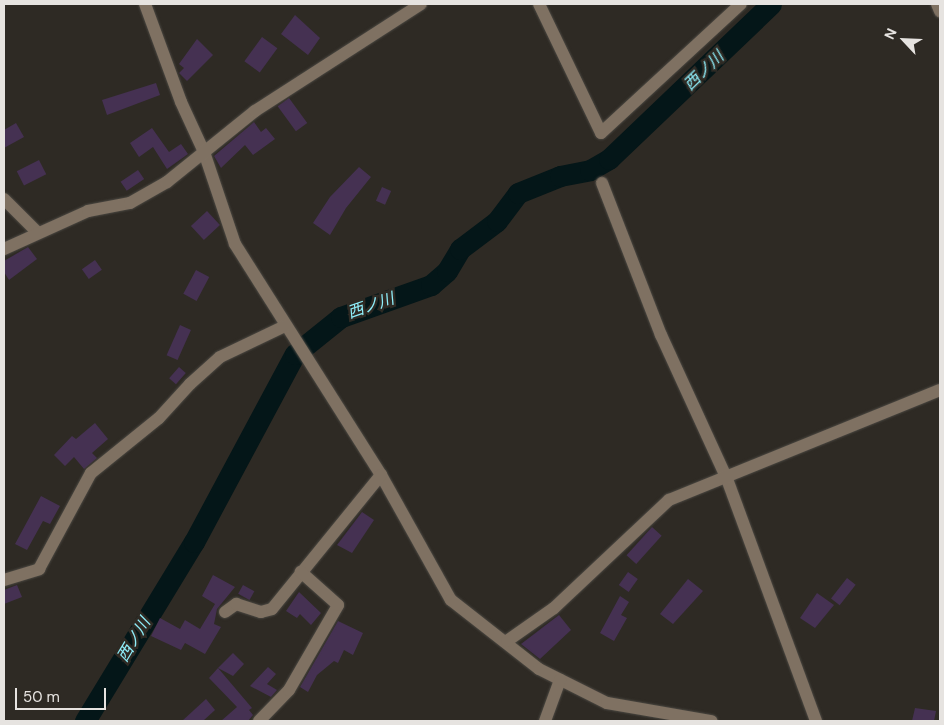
<!DOCTYPE html>
<meta charset="utf-8">
<style>
body{margin:0}
#map{position:relative;width:944px;height:725px;overflow:hidden;background:#2e2a24;font-family:"DM Sans","Noto Sans JP",sans-serif}
div>[style]{position:absolute}
.river>*{height:21px;margin:-10.5px;padding:0 10.5px;transform-origin:10.5px;border-radius:10.5px;background:#041618}
.building>*{inset:0;background:#453152;transform-origin:0 0}
.roads{filter:drop-shadow(0 0 1px #4b4842) drop-shadow(0 0 1px #4b4842)}
.minor>*{height:12px;margin:-6px;padding:0 6px;transform-origin:6px;border-radius:6px;background:#7f7162}
span{translate:-50% -50%;white-space:nowrap;text-align:center;line-height:1.15;-webkit-text-stroke:5px #2e2a24;paint-order:stroke}
.water-label{font-size:16px;color:#8feffb;font-style:italic}
.frame{position:absolute;inset:0;border:5px solid #e6e3e0;pointer-events:none}
.north{position:absolute;left:879px;top:15px;width:50px;height:50px;-webkit-text-stroke:4px #2e2a24;paint-order:stroke;rotate:295deg;font-size:14px;font-weight:700;line-height:20px;text-align:center;color:#e6e3e0}
.north::after{content:'';display:block;margin:auto;width:18px;height:22px;background:#e6e3e0;clip-path:polygon(50% 0,100% 100%,50% 72%,0 100%)}
.scale{position:absolute;left:15px;top:688px;width:91px;height:22px;box-sizing:border-box;border:2px solid #e6e3e0;border-top:0;padding-left:6px;font-size:15px;line-height:18px;white-space:nowrap;color:#e6e3e0;-webkit-text-stroke:4px #2e2a24;paint-order:stroke}
</style>
<div id="map">
<div class="river">
<div style="left:85px;top:721px;width:210px;rotate:-58.7deg"></div>
<div style="left:194px;top:542px;width:213px;rotate:-61.8deg"></div>
<div style="left:295px;top:354px;width:59px;rotate:-38.8deg"></div>
<div style="left:341px;top:317px;width:96px;rotate:-19.6deg"></div>
<div style="left:431px;top:285px;width:21px;rotate:-41deg"></div>
<div style="left:447px;top:271px;width:26px;rotate:-59deg"></div>
<div style="left:460px;top:249px;width:46px;rotate:-37.1deg"></div>
<div style="left:497px;top:221px;width:35px;rotate:-53deg"></div>
<div style="left:518px;top:193px;width:45px;rotate:-22deg"></div>
<div style="left:560px;top:176px;width:31px;rotate:-11deg"></div>
<div style="left:590px;top:170px;width:22px;rotate:-30deg"></div>
<div style="left:609px;top:159px;width:224px;rotate:-43.7deg"></div>
</div>
<div class="building">
<div style="clip-path:polygon(295px 15px,320px 38px,308px 55px,281px 34px)"></div>
<div style="left:262px;top:37px;width:19px;height:30px;rotate:36deg"></div>
<div style="clip-path:polygon(197px 39px,213px 55px,187px 81px,179px 73px,184px 68px,179px 64px)"></div>
<div style="clip-path:polygon(156px 83px,160px 95px,107px 115px,102px 100px)"></div>
<div style="left:289px;top:98px;width:31px;height:14px;rotate:54deg"></div>
<div style="clip-path:polygon(254px 122px,261px 132px,266px 128px,275px 139px,253px 155px,245px 145px,221px 168px,214px 156px)"></div>
<div style="clip-path:polygon(16px 123px,24px 137px,4px 148px,4px 130px)"></div>
<div style="clip-path:polygon(152px 128px,169px 152px,181px 144px,188px 154px,167px 169px,153px 147px,139px 157px,130px 143px)"></div>
<div style="left:39px;top:160px;width:16px;height:25px;rotate:63deg"></div>
<div style="clip-path:polygon(359px 167px,371px 177px,346px 208px,330px 235px,313px 223px,330px 197px)"></div>
<div style="left:138px;top:170px;width:11px;height:21px;rotate:56deg"></div>
<div style="left:382px;top:187px;width:10px;height:15px;rotate:24deg"></div>
<div style="left:207px;top:211px;width:19px;height:22px;rotate:47deg"></div>
<div style="clip-path:polygon(28px 247px,37px 259px,9px 280px,4px 272px,4px 261px)"></div>
<div style="left:95px;top:260px;width:12px;height:16px;rotate:55deg"></div>
<div style="left:196px;top:270px;width:15px;height:27px;rotate:28deg"></div>
<div style="left:180px;top:325px;width:12px;height:33px;rotate:24deg"></div>
<div style="left:179px;top:367px;width:9px;height:15px;rotate:41deg"></div>
<div style="clip-path:polygon(95px 423px,108px 439px,92px 453px,97px 458px,84px 469px,74px 457px,65px 466px,54px 455px,72px 436px,76px 439px)"></div>
<div style="clip-path:polygon(41px 496px,60px 506px,50px 524px,43px 521px,27px 550px,15px 544px)"></div>
<div style="clip-path:polygon(362px 512px,374px 520px,352px 553px,337px 545px)"></div>
<div style="left:652px;top:527px;width:13px;height:38px;rotate:42deg"></div>
<div style="left:628px;top:572px;width:12px;height:16px;rotate:35deg"></div>
<div style="clip-path:polygon(213px 575px,235px 587px,217px 609px,214px 624px,221px 627px,205px 654px,185px 643px,181px 650px,151px 636px,160px 618px,180px 629px,185px 620px,200px 629px,215px 604px,202px 596px)"></div>
<div style="left:847px;top:578px;width:11px;height:26px;rotate:38deg"></div>
<div style="clip-path:polygon(688px 579px,703px 591px,673px 624px,660px 614px)"></div>
<div style="clip-path:polygon(17px 585px,22px 597px,4px 604px,4px 590px)"></div>
<div style="left:243px;top:585px;width:13px;height:10px;rotate:29deg"></div>
<div style="clip-path:polygon(299px 592px,321px 613px,311px 625px,300px 614px,297px 618px,286px 611px)"></div>
<div style="clip-path:polygon(817px 593px,834px 605px,815px 628px,800px 618px)"></div>
<div style="clip-path:polygon(620px 596px,629px 602px,621px 615px,627px 618px,614px 641px,600px 633px)"></div>
<div style="clip-path:polygon(559px 615px,571px 630px,540px 659px,521px 644px)"></div>
<div style="clip-path:polygon(338px 621px,363px 633px,353px 655px,344px 650px,338px 663px,334px 661px,317px 675px,308px 692px,300px 687px)"></div>
<div style="clip-path:polygon(233px 653px,244px 664px,233px 676px,218px 668px)"></div>
<div style="clip-path:polygon(268px 667px,276px 674px,267px 684px,277px 690px,271px 697px,250px 686px)"></div>
<div style="clip-path:polygon(218px 668px,252px 708px,249px 710px,253px 715px,248px 721px,221px 721px,237px 707px,209px 678px)"></div>
<div style="clip-path:polygon(206px 699px,215px 710px,203px 721px,182px 721px)"></div>
<div style="clip-path:polygon(915px 708px,936px 711px,934px 721px,912px 721px)"></div>
</div>
<div class="roads">
<div class="minor">
<div style="left:145px;top:4px;width:104px;rotate:69.8deg"></div>
<div style="left:181px;top:102px;width:55px;rotate:65.3deg"></div>
<div style="left:204px;top:152px;width:97px;rotate:71.4deg"></div>
<div style="left:235px;top:244px;width:273px;rotate:57.7deg"></div>
<div style="left:381px;top:475px;width:143px;rotate:60.8deg"></div>
<div style="left:451px;top:600px;width:112px;rotate:38.1deg"></div>
<div style="left:539px;top:669px;width:76px;rotate:26.6deg"></div>
<div style="left:607px;top:703px;width:106px;rotate:9.8deg"></div>
<div style="left:539px;top:4px;width:143px;rotate:64.3deg"></div>
<div style="left:601px;top:133px;width:190px;rotate:-42.7deg"></div>
<div style="left:937px;top:4px;width:8px;rotate:67deg"></div>
<div style="left:602px;top:183px;width:163px;rotate:68.8deg"></div>
<div style="left:661px;top:335px;width:158px;rotate:65.4deg"></div>
<div style="left:727px;top:479px;width:258px;rotate:69.8deg"></div>
<div style="left:4px;top:199px;width:45px;rotate:45deg"></div>
<div style="left:4px;top:249px;width:92px;rotate:-24.3deg"></div>
<div style="left:88px;top:211px;width:43px;rotate:-10.8deg"></div>
<div style="left:130px;top:203px;width:43px;rotate:-29.6deg"></div>
<div style="left:167px;top:182px;width:113px;rotate:-38.9deg"></div>
<div style="left:255px;top:111px;width:197px;rotate:-32.8deg"></div>
<div style="left:4px;top:580px;width:37px;rotate:-17deg"></div>
<div style="left:39px;top:569px;width:109px;rotate:-61.6deg"></div>
<div style="left:91px;top:473px;width:87px;rotate:-39deg"></div>
<div style="left:159px;top:418px;width:46px;rotate:-47.6deg"></div>
<div style="left:190px;top:384px;width:40px;rotate:-42deg"></div>
<div style="left:220px;top:357px;width:72px;rotate:-25.5deg"></div>
<div style="left:225px;top:612px;width:14px;rotate:-36deg"></div>
<div style="left:236px;top:604px;width:26px;rotate:18deg"></div>
<div style="left:261px;top:612px;width:11px;rotate:-15deg"></div>
<div style="left:272px;top:609px;width:173px;rotate:-50.9deg"></div>
<div style="left:507px;top:641px;width:57px;rotate:-35.1deg"></div>
<div style="left:554px;top:608px;width:158px;rotate:-43.2deg"></div>
<div style="left:669px;top:500px;width:292px;rotate:-22.1deg"></div>
<div style="left:259px;top:721px;width:43px;rotate:-45.9deg"></div>
<div style="left:289px;top:690px;width:98px;rotate:-60deg"></div>
<div style="left:338px;top:605px;width:50px;rotate:-138.3deg"></div>
<div style="left:545px;top:721px;width:44px;rotate:-69.9deg"></div>
</div>
</div>
<div class="water-label">
<span style="left:704px;top:71px;rotate:-44deg">西ノ川</span>
<span style="left:371px;top:306px;rotate:-19deg">西ノ川</span>
<span style="left:134px;top:640px;rotate:-59deg">西ノ川</span>
</div>
<div class="frame"></div>
<div class="north">N</div>
<div class="scale">50 m</div>
</div>
